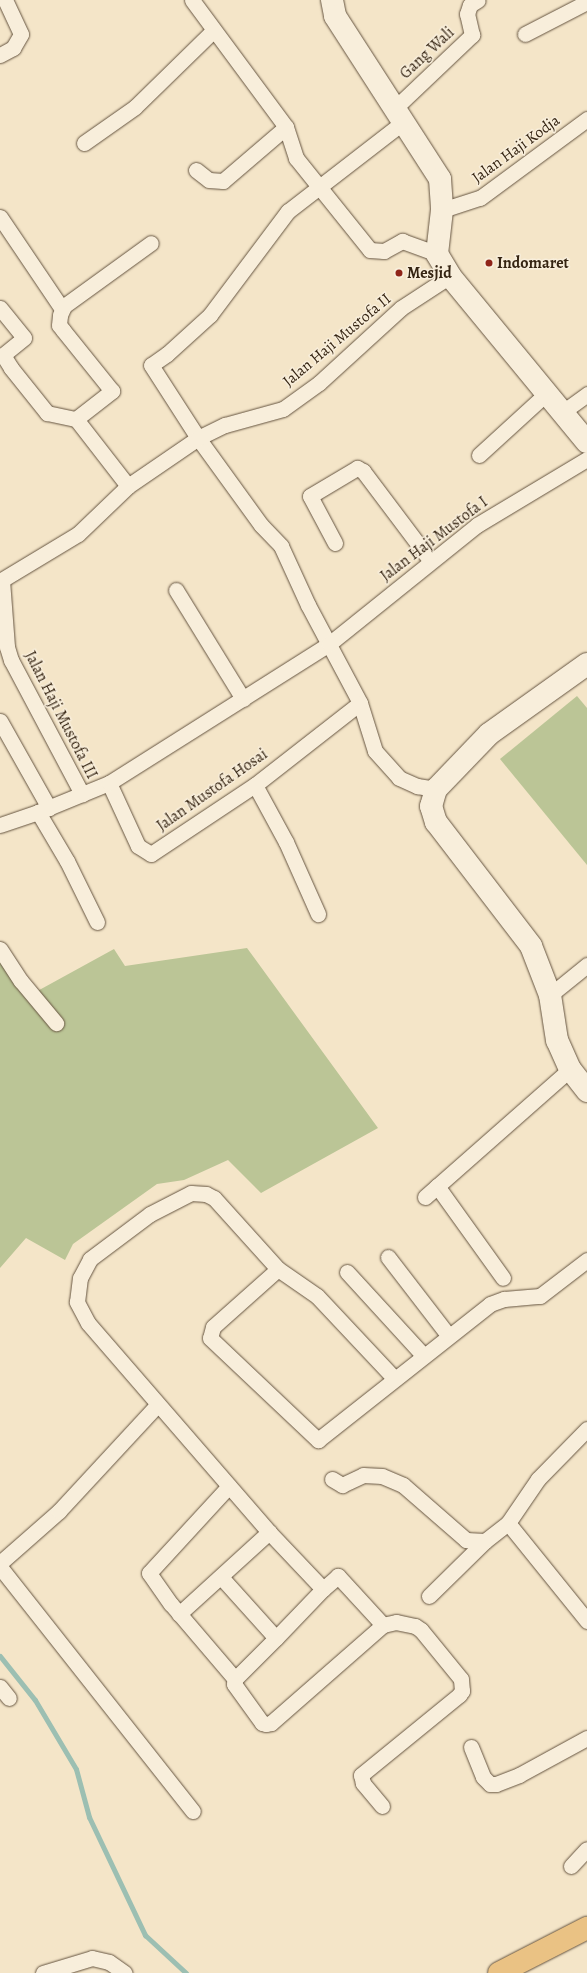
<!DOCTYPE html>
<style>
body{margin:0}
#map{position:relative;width:587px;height:1973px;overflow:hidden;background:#f4e5c8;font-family:Alegreya,serif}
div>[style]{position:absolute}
.green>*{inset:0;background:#bbc596}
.stream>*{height:5px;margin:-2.5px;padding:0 2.5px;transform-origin:2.5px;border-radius:2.5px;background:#9cbfb2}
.roads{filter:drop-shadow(0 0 1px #655440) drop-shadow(0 0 1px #655440)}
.street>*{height:15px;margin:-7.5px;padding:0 7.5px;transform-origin:7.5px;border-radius:7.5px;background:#f8eedb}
.secondary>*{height:22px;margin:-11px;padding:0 11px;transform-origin:11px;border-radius:11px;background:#f8eedb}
.highway>*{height:22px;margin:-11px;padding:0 11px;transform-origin:11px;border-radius:11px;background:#eac284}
.dots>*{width:11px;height:11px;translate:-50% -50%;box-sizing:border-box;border:2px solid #f8eedb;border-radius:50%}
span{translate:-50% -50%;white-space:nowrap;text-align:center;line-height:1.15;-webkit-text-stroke:3px #f8eedb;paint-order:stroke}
.street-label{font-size:16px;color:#352412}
.poi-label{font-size:16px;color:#352412;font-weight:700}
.left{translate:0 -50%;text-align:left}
</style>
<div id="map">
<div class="green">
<div style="clip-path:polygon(577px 696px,587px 708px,587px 865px,500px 759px)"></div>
<div style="clip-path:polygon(0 947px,32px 994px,114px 949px,125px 966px,247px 948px,378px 1128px,261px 1193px,228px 1160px,184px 1180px,157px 1184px,73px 1244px,65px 1260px,26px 1238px,0 1268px)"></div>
</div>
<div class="stream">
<div style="left:0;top:1656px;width:56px;rotate:51.5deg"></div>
<div style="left:35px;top:1700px;width:80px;rotate:59.3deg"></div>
<div style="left:76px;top:1769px;width:50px;rotate:74.8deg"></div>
<div style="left:89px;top:1817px;width:131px;rotate:64.6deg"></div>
<div style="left:145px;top:1935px;width:56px;rotate:42.8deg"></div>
</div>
<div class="roads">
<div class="street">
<div style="left:192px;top:0;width:158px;rotate:53.5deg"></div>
<div style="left:286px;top:127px;width:33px;rotate:72deg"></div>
<div style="left:296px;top:158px;width:118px;rotate:51.2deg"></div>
<div style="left:370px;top:250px;width:14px;rotate:4deg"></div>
<div style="left:384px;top:251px;width:21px;rotate:-29deg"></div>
<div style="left:402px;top:241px;width:37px;rotate:20deg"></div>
<div style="left:525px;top:34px;width:70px;rotate:-27.3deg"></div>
<div style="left:0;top:55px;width:15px;rotate:-28deg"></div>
<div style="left:13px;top:48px;width:16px;rotate:-60deg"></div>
<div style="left:21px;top:34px;width:38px;rotate:-115deg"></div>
<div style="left:394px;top:109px;width:108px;rotate:-43.5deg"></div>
<div style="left:472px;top:35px;width:22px;rotate:-103deg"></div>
<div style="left:467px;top:14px;width:9px;rotate:-72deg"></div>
<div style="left:470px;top:5px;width:9px;rotate:-32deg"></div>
<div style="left:402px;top:123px;width:144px;rotate:142.3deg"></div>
<div style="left:288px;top:211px;width:130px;rotate:126.9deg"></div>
<div style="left:210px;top:315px;width:58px;rotate:137.8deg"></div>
<div style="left:167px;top:354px;width:19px;rotate:145deg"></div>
<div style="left:151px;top:365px;width:87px;rotate:57.2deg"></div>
<div style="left:198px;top:438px;width:107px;rotate:54.1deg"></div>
<div style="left:261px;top:525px;width:29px;rotate:46deg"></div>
<div style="left:281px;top:546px;width:65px;rotate:65.4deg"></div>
<div style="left:308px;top:605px;width:111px;rotate:62deg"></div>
<div style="left:360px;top:703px;width:50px;rotate:72.6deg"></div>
<div style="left:375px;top:751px;width:36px;rotate:48deg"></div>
<div style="left:399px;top:778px;width:20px;rotate:24deg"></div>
<div style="left:417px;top:786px;width:19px;rotate:9deg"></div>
<div style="left:84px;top:143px;width:62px;rotate:-35.2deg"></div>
<div style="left:135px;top:107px;width:110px;rotate:-44.3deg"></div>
<div style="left:196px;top:170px;width:16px;rotate:38deg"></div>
<div style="left:209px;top:180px;width:14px;rotate:4deg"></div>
<div style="left:223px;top:181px;width:83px;rotate:-40.6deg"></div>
<div style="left:442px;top:210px;width:40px;rotate:-18deg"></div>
<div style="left:480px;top:198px;width:133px;rotate:-36.4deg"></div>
<div style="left:0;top:217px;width:111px;rotate:56deg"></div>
<div style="left:0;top:308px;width:38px;rotate:51deg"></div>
<div style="left:24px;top:338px;width:27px;rotate:141deg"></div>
<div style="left:3px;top:355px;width:15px;rotate:58deg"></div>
<div style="left:11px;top:368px;width:58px;rotate:51.3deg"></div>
<div style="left:47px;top:413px;width:30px;rotate:12deg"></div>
<div style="left:76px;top:419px;width:85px;rotate:52.2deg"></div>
<div style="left:564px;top:411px;width:29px;rotate:-36deg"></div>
<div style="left:76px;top:419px;width:46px;rotate:-37.9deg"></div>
<div style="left:112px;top:391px;width:78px;rotate:-128.8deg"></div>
<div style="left:63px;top:330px;width:6px;rotate:-129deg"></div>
<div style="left:59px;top:325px;width:10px;rotate:-84deg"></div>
<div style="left:60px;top:315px;width:10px;rotate:-66deg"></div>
<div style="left:64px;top:306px;width:107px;rotate:-35.9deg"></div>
<div style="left:479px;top:455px;width:93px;rotate:-42.4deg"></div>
<div style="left:335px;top:543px;width:53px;rotate:-118deg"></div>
<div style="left:310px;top:496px;width:55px;rotate:-30.8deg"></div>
<div style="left:357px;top:468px;width:7px;rotate:27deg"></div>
<div style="left:363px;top:471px;width:111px;rotate:53deg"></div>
<div style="left:2px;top:580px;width:67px;rotate:85.7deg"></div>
<div style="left:7px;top:647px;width:14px;rotate:73deg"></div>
<div style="left:11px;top:660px;width:152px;rotate:62.1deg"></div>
<div style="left:0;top:581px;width:91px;rotate:-31.1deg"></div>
<div style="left:78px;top:534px;width:69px;rotate:-43.8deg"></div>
<div style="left:128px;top:486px;width:85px;rotate:-34.4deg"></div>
<div style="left:198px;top:438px;width:30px;rotate:-26deg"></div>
<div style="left:225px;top:425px;width:60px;rotate:-15.4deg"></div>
<div style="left:283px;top:409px;width:44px;rotate:-35.8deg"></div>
<div style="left:319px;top:383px;width:111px;rotate:-42.4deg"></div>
<div style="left:401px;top:308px;width:59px;rotate:-33.1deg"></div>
<div style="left:176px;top:590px;width:128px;rotate:58.4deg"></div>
<div style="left:0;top:721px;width:100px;rotate:60.6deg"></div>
<div style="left:109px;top:783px;width:69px;rotate:65.3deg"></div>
<div style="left:138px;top:846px;width:15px;rotate:32deg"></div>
<div style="left:151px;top:854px;width:125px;rotate:-33.6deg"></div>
<div style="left:255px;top:785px;width:133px;rotate:-38deg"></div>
<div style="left:255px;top:785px;width:65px;rotate:61.5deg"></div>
<div style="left:286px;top:842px;width:79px;rotate:66deg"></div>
<div style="left:38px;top:812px;width:57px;rotate:59.4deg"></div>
<div style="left:67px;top:861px;width:68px;rotate:63.8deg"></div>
<div style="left:0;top:825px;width:40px;rotate:-18.9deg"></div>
<div style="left:38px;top:812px;width:77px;rotate:-22.2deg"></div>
<div style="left:109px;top:783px;width:260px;rotate:-32.3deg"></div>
<div style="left:329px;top:644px;width:190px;rotate:-38.8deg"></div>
<div style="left:477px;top:525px;width:128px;rotate:-31deg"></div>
<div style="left:0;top:949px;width:38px;rotate:57deg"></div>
<div style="left:21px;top:981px;width:55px;rotate:50.2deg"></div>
<div style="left:550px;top:995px;width:48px;rotate:-39deg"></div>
<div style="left:437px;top:1186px;width:113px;rotate:54.3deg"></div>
<div style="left:425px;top:1197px;width:193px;rotate:-41.4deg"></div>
<div style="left:388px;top:1257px;width:98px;rotate:52.4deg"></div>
<div style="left:278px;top:1269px;width:87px;rotate:138.3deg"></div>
<div style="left:213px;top:1327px;width:11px;rotate:105deg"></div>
<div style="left:210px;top:1338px;width:149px;rotate:43.4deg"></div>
<div style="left:318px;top:1440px;width:219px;rotate:-38.3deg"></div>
<div style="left:490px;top:1304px;width:15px;rotate:-20deg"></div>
<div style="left:504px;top:1299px;width:36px;rotate:-5deg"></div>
<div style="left:540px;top:1296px;width:59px;rotate:-37.5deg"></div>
<div style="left:347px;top:1272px;width:113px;rotate:47.5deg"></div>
<div style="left:332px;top:1479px;width:12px;rotate:31deg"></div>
<div style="left:342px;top:1485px;width:23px;rotate:-25deg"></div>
<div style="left:363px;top:1475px;width:19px;rotate:3deg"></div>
<div style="left:382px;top:1476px;width:23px;rotate:23deg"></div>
<div style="left:403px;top:1485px;width:84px;rotate:41.1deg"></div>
<div style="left:466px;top:1540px;width:19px;rotate:3deg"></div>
<div style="left:485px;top:1541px;width:29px;rotate:-38deg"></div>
<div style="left:508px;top:1523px;width:53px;rotate:-55.7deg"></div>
<div style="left:538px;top:1479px;width:70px;rotate:-45.6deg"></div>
<div style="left:229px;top:1486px;width:118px;rotate:132.6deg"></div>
<div style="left:149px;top:1573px;width:38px;rotate:55deg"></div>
<div style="left:171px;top:1604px;width:99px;rotate:49.5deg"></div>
<div style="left:508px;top:1523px;width:126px;rotate:51.1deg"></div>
<div style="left:0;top:1563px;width:79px;rotate:-41.4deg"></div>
<div style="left:59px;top:1511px;width:144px;rotate:-47.2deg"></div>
<div style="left:0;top:1567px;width:311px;rotate:51.7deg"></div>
<div style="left:221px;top:1577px;width:82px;rotate:48deg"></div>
<div style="left:276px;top:1638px;width:58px;rotate:135deg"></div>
<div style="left:235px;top:1679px;width:5px;rotate:101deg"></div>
<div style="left:234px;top:1684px;width:48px;rotate:54.3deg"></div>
<div style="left:262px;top:1723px;width:4px;rotate:14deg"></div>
<div style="left:266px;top:1724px;width:5px;rotate:-11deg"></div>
<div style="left:271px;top:1723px;width:149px;rotate:-41.2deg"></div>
<div style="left:429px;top:1596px;width:78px;rotate:-44.5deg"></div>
<div style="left:179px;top:1614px;width:122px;rotate:-42.3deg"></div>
<div style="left:276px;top:1638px;width:68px;rotate:-46.2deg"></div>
<div style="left:0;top:1687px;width:14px;rotate:51deg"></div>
<div style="left:471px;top:1747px;width:32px;rotate:68deg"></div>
<div style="left:483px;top:1777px;width:10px;rotate:45deg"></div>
<div style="left:490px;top:1784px;width:6px"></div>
<div style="left:496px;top:1784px;width:25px;rotate:-21deg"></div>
<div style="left:519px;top:1775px;width:77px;rotate:-28.6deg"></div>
<div style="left:382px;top:1806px;width:30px;rotate:-130deg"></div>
<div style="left:363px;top:1783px;width:8px;rotate:-104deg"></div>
<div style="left:361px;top:1775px;width:127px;rotate:-39.2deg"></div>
<div style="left:459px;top:1695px;width:5px;rotate:-53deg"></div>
<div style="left:462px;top:1691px;width:12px;rotate:-95deg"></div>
<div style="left:461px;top:1679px;width:63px;rotate:-129.2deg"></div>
<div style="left:421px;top:1630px;width:7px;rotate:-146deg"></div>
<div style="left:415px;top:1626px;width:19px;rotate:-168deg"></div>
<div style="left:396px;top:1622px;width:13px;rotate:167deg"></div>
<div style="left:383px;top:1625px;width:67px;rotate:-132.6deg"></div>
<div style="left:338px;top:1576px;width:20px;rotate:139deg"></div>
<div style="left:323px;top:1589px;width:79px;rotate:-133.5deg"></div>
<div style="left:269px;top:1532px;width:276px;rotate:-130.9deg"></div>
<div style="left:88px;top:1323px;width:24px;rotate:-118deg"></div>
<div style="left:77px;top:1302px;width:24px;rotate:-83deg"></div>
<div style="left:80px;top:1278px;width:21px;rotate:-62deg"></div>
<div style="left:90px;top:1259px;width:75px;rotate:-36.9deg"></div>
<div style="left:150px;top:1214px;width:46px;rotate:-27.1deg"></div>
<div style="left:191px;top:1193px;width:15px;rotate:4deg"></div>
<div style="left:206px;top:1194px;width:9px;rotate:27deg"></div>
<div style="left:214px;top:1198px;width:96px;rotate:48deg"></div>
<div style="left:278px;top:1269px;width:47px;rotate:34.7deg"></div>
<div style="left:317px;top:1296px;width:112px;rotate:46.8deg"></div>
<div style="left:571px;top:1866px;width:23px;rotate:-47deg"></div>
<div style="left:43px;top:1973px;width:51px;rotate:-17deg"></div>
<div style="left:92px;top:1958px;width:17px;rotate:13deg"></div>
<div style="left:109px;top:1962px;width:19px;rotate:35deg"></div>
</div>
<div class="secondary">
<div style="left:332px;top:0;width:16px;rotate:79deg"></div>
<div style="left:335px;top:16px;width:194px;rotate:57.2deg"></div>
<div style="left:440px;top:179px;width:31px;rotate:86deg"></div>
<div style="left:442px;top:210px;width:44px;rotate:96.5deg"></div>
<div style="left:437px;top:254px;width:26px;rotate:59deg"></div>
<div style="left:450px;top:276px;width:215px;rotate:50.5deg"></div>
<div style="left:587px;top:664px;width:120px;rotate:144.5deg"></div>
<div style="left:489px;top:734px;width:76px;rotate:133.9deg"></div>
<div style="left:436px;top:789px;width:18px;rotate:106deg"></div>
<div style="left:431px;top:806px;width:17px;rotate:73deg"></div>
<div style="left:436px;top:822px;width:156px;rotate:52.5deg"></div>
<div style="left:531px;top:946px;width:53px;rotate:68.8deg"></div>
<div style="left:550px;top:995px;width:46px;rotate:81.2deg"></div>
<div style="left:557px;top:1040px;width:32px;rotate:66deg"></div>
<div style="left:570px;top:1069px;width:28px;rotate:52deg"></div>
</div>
<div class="highway">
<div style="left:499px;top:1973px;width:99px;rotate:-27.1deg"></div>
</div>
</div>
<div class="dots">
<div style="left:489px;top:263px;background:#8f2418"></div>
<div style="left:399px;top:273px;background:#8f2418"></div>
</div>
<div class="street-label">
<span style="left:427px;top:53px;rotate:-43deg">Gang Wali</span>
<span style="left:516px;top:149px;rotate:-36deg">Jalan Haji Kodja</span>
<span style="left:337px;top:340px;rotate:-40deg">Jalan Haji Mustofa II</span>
<span style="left:434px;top:539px;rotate:-37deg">Jalan Haji Mustofa I</span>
<span style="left:61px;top:715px;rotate:63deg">Jalan Haji Mustofa III</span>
<span style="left:212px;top:790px;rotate:-35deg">Jalan Mustofa Hosai</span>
</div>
<div class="poi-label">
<span class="left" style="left:497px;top:263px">Indomaret</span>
<span class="left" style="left:407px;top:273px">Mesjid</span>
</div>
</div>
